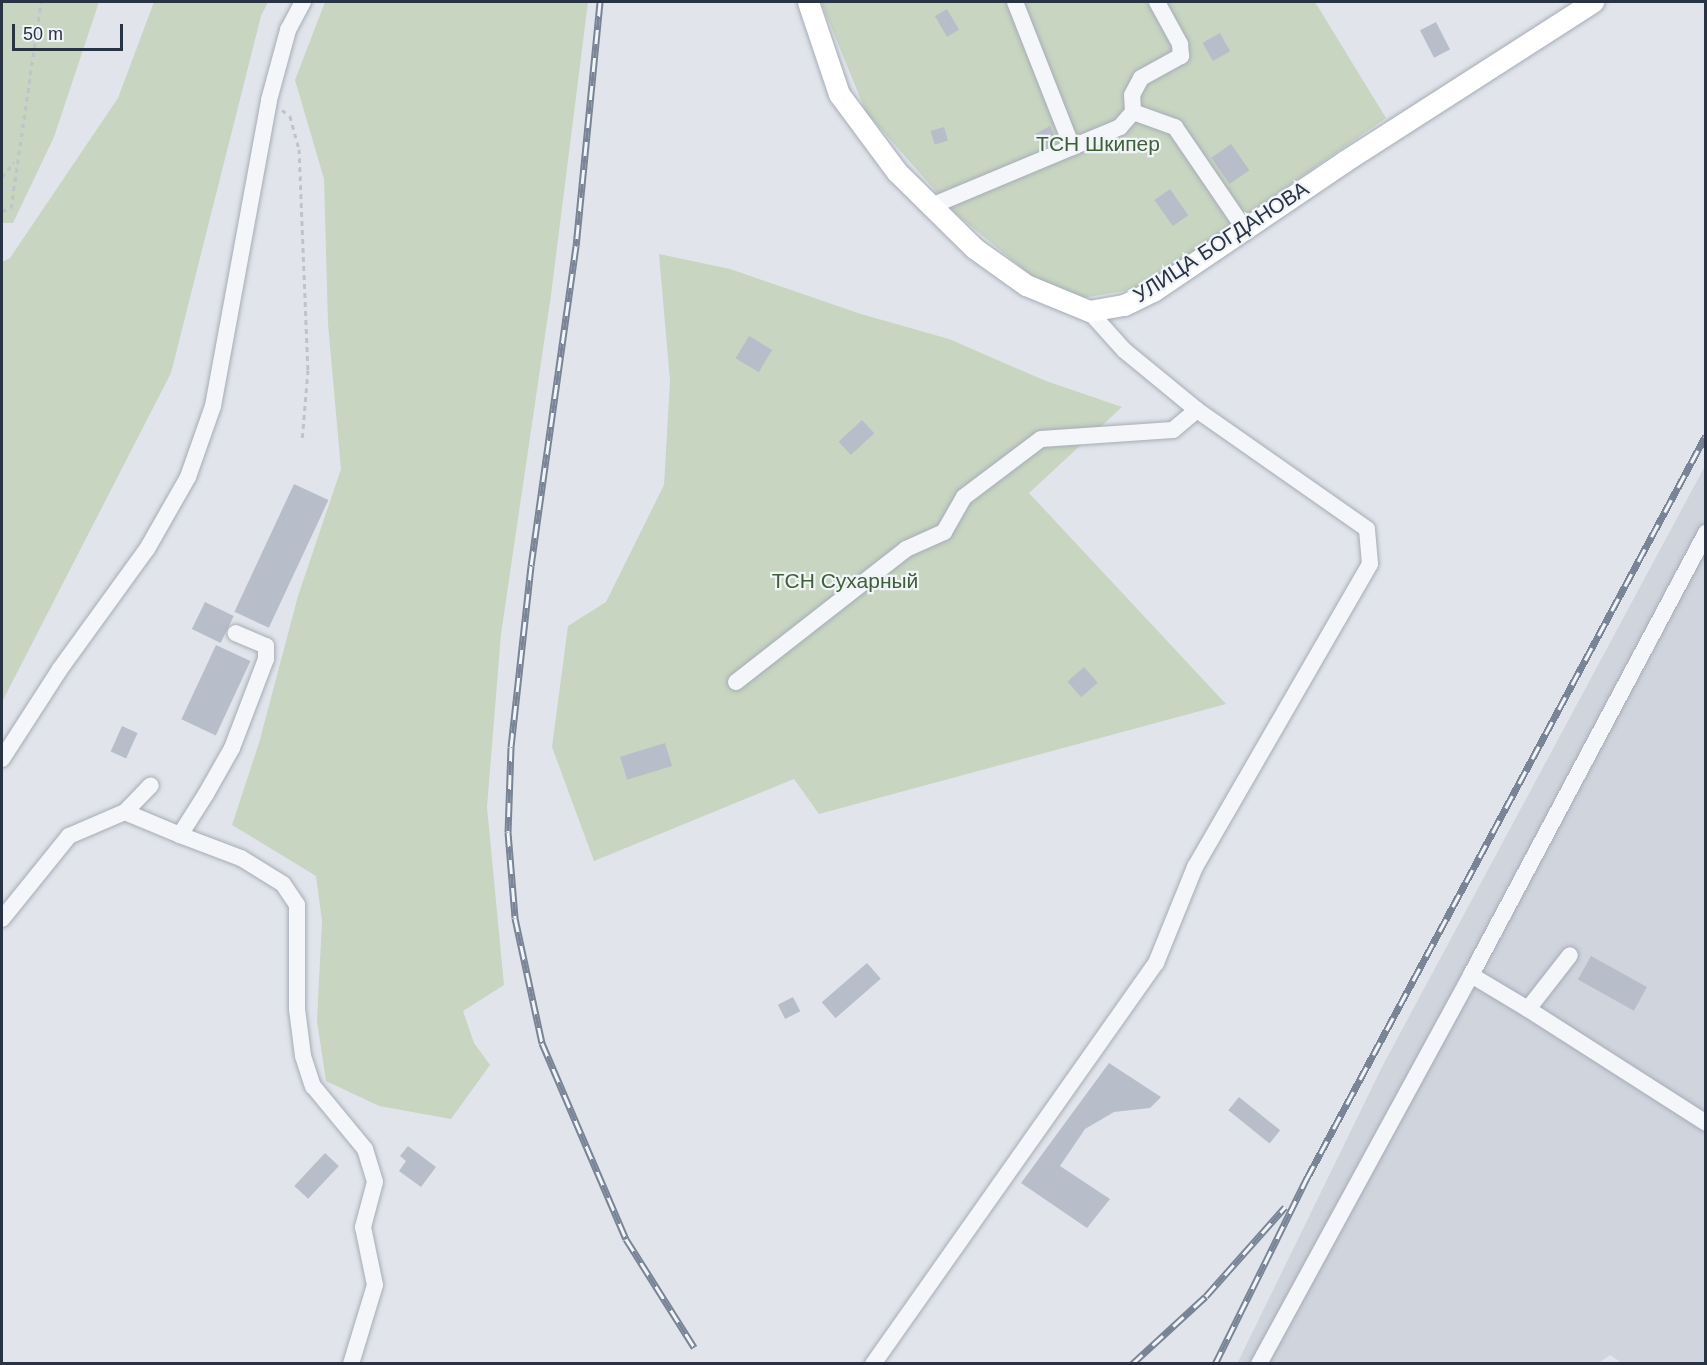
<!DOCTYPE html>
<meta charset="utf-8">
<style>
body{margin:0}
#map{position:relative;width:1707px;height:1365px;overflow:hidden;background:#e1e5eb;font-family:Arial,sans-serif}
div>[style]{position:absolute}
.built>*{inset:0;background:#cfd4dd}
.green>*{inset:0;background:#c7d5c1}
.building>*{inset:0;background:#b8bec9;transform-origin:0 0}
.path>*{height:3px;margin-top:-1.5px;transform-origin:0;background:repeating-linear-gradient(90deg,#bfc3ca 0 4.5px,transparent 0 9px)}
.roads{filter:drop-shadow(0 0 2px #a6acb6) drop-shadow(0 0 2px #a6acb6)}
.minor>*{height:16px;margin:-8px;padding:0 8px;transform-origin:8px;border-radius:8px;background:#f4f6f9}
.major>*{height:21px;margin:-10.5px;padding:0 10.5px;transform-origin:10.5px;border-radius:10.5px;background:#fff}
.rail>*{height:7px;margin-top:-3.5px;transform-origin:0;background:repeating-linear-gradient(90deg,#f1f4f8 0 14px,#798496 0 28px);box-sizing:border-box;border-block:2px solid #798496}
span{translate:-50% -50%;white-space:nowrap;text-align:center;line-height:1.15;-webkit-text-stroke:4.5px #f1f4f8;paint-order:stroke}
.park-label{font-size:21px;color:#3d6134}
.street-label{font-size:21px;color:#283344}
.frame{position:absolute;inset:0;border:3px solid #283344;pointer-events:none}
.scale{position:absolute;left:12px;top:24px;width:111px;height:27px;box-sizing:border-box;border:3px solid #283344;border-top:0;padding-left:8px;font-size:18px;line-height:21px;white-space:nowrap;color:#283344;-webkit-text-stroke:4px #f1f4f8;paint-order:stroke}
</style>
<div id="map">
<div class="built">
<div style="clip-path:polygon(1705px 466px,1705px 1363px,1622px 1363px,1610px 1355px,1597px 1364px,1237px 1364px,1383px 1065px)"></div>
</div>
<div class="green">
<div style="clip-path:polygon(2px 2px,99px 2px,54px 137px,13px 223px,2px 223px)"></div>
<div style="clip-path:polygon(154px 2px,268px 2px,261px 16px,171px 373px,2px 702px,2px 262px,10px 258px,118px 98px)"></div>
<div style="clip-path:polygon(325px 2px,588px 2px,551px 295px,501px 634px,487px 807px,504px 985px,463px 1011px,474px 1043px,490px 1065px,451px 1119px,379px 1106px,326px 1081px,317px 1021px,322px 921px,316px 876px,232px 825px,259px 743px,298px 596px,341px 469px,328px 324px,324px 179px,295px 80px)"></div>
<div style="clip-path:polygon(821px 2px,1315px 2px,1386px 118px,1141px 288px,1083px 298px,1034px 278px,955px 213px,866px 112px)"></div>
<div style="clip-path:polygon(659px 254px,730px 269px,861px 314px,949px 339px,1046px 381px,1122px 407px,1029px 493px,1226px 704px,819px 814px,794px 779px,594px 861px,552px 747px,568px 626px,606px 602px,664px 485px,670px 381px)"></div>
</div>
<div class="building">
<div style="left:947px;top:9px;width:24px;height:14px;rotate:60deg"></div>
<div style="left:1436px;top:22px;width:31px;height:18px;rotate:63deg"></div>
<div style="left:1220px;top:33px;width:21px;height:20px;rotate:61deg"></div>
<div style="clip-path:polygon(1050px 126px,1057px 142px,1042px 148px,1035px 134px)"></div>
<div style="left:944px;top:127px;width:14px;height:14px;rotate:73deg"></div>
<div style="left:1231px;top:144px;width:32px;height:24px;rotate:55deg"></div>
<div style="left:1170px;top:189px;width:32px;height:19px;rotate:55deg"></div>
<div style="left:749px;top:336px;width:27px;height:26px;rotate:31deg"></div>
<div style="left:862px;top:420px;width:18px;height:32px;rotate:47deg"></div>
<div style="left:294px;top:484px;width:38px;height:141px;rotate:25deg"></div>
<div style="left:205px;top:602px;width:32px;height:30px;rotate:26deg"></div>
<div style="left:216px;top:645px;width:38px;height:82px;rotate:25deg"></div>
<div style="left:1084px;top:667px;width:21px;height:22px;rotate:49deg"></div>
<div style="left:122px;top:726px;width:17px;height:28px;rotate:24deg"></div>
<div style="left:665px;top:743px;width:24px;height:47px;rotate:73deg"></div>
<div style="left:1591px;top:956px;width:64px;height:27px;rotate:29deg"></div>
<div style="left:867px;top:963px;width:21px;height:60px;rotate:49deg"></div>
<div style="left:793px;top:997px;width:16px;height:17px;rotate:63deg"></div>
<div style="clip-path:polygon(1109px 1063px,1161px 1097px,1150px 1108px,1114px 1112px,1085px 1129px,1060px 1166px,1110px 1199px,1087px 1228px,1021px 1183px)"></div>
<div style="left:1239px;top:1097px;width:53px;height:17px;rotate:39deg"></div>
<div style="clip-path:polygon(408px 1146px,436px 1167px,421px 1187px,399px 1171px,406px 1161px,400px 1156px)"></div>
<div style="left:325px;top:1153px;width:19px;height:45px;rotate:43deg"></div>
</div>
<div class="path">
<div style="left:282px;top:110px;width:10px;rotate:37deg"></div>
<div style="left:290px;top:116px;width:34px;rotate:75deg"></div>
<div style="left:299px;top:149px;width:221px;rotate:87.7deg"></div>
<div style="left:308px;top:370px;width:72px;rotate:94.8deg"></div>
<div style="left:2px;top:177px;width:19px;rotate:-51deg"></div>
<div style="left:2px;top:211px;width:9px;rotate:-18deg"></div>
<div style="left:11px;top:208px;width:208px;rotate:-81.7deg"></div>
</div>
<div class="roads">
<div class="minor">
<div style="left:1015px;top:2px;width:156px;rotate:68.5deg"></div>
<div style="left:1133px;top:112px;width:45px;rotate:19.7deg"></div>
<div style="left:1175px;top:127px;width:122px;rotate:55.7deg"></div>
<div style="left:929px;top:207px;width:207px;rotate:-22.7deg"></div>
<div style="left:1120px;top:127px;width:20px;rotate:-49deg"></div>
<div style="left:1133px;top:112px;width:17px;rotate:-93deg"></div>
<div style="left:1132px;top:95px;width:19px;rotate:-62deg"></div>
<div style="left:1141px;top:78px;width:46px;rotate:-28.8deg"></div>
<div style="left:1181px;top:56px;width:12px;rotate:-95deg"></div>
<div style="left:1180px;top:44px;width:48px;rotate:-118.7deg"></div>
<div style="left:736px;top:682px;width:216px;rotate:-38deg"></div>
<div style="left:906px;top:549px;width:42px;rotate:-24.1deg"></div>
<div style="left:944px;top:532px;width:40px;rotate:-60.3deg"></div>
<div style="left:964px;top:497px;width:96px;rotate:-37deg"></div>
<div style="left:1041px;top:439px;width:132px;rotate:-3.9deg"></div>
<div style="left:1173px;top:430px;width:31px;rotate:-40deg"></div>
<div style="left:2px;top:759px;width:107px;rotate:-57.2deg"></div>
<div style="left:60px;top:669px;width:148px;rotate:-54.1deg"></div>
<div style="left:147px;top:549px;width:83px;rotate:-60.3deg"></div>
<div style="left:188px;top:477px;width:75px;rotate:-70.6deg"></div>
<div style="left:213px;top:406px;width:311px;rotate:-79.6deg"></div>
<div style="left:269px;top:100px;width:73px;rotate:-74.8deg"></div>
<div style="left:288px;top:30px;width:32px;rotate:-62deg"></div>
<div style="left:125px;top:812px;width:60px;rotate:22.7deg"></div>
<div style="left:180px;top:835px;width:49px;rotate:-57.6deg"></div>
<div style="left:206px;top:794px;width:53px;rotate:-60.5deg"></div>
<div style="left:232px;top:748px;width:95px;rotate:-69.1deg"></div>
<div style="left:266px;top:659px;width:13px;rotate:-90deg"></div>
<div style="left:266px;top:646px;width:33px;rotate:-157deg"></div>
<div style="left:180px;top:835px;width:65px;rotate:20.7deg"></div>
<div style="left:241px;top:858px;width:49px;rotate:31.8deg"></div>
<div style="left:283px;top:884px;width:25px;rotate:56deg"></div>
<div style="left:297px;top:905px;width:104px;rotate:90deg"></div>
<div style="left:297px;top:1009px;width:47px;rotate:82.7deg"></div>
<div style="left:303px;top:1056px;width:32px;rotate:72deg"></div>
<div style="left:313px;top:1086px;width:82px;rotate:50.5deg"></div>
<div style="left:365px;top:1149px;width:34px;rotate:73deg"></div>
<div style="left:375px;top:1182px;width:47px;rotate:104.9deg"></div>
<div style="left:363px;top:1227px;width:59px;rotate:78.3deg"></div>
<div style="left:375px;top:1285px;width:83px;rotate:106.9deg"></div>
<div style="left:2px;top:919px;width:107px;rotate:-51.1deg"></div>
<div style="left:69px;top:836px;width:61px;rotate:-23.2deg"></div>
<div style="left:125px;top:812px;width:37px;rotate:-46deg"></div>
<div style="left:1471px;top:975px;width:66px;rotate:30.8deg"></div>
<div style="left:1528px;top:1009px;width:68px;rotate:-52.1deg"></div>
<div style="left:1528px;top:1009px;width:211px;rotate:32.6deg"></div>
<div style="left:873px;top:1364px;width:491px;rotate:-54.8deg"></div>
<div style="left:1156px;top:963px;width:104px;rotate:-67.9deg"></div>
<div style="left:1195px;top:867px;width:350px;rotate:-60deg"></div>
<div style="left:1370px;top:564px;width:35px;rotate:-95deg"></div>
<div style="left:1367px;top:529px;width:208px;rotate:-145deg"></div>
<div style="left:1197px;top:410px;width:94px;rotate:-140.6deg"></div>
<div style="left:1124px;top:350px;width:52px;rotate:-131.9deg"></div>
<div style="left:1259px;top:1364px;width:443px;rotate:-61.4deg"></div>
<div style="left:1471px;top:975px;width:501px;rotate:-62deg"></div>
</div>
<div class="major">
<div style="left:808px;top:2px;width:97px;rotate:71.4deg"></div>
<div style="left:839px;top:94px;width:97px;rotate:53.4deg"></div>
<div style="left:897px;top:172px;width:108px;rotate:44.6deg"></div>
<div style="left:974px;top:248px;width:64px;rotate:35.4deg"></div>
<div style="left:1026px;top:285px;width:68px;rotate:22.4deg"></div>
<div style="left:1089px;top:311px;width:36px;rotate:-10deg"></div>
<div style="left:1124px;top:305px;width:32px;rotate:-26deg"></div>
<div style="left:1153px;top:291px;width:232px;rotate:-34.1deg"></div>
<div style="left:1345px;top:161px;width:295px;rotate:-32.7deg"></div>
</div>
</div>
<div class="rail">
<div style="left:600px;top:2px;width:245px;rotate:95.6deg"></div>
<div style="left:576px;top:246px;width:323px;rotate:98deg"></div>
<div style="left:531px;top:566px;width:182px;rotate:96.3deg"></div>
<div style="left:511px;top:747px;width:85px;rotate:92deg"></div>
<div style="left:508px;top:832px;width:86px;rotate:85.3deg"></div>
<div style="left:515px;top:918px;width:128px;rotate:77.8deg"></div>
<div style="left:542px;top:1043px;width:213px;rotate:66.8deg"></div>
<div style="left:626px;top:1239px;width:128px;rotate:57.8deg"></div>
<div style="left:1132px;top:1364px;width:100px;rotate:-42.6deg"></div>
<div style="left:1206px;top:1296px;width:119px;rotate:-48.4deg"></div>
<div style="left:1215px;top:1364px;width:208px;rotate:-63.7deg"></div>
<div style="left:1307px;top:1178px;width:843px;rotate:-61.76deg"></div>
</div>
<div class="park-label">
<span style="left:1098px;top:144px">ТСН Шкипер</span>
<span style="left:845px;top:581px">ТСН Сухарный</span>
</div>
<div class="street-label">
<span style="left:1221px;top:242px;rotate:-33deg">УЛИЦА БОГДАНОВА</span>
</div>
<div class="frame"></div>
<div class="scale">50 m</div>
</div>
